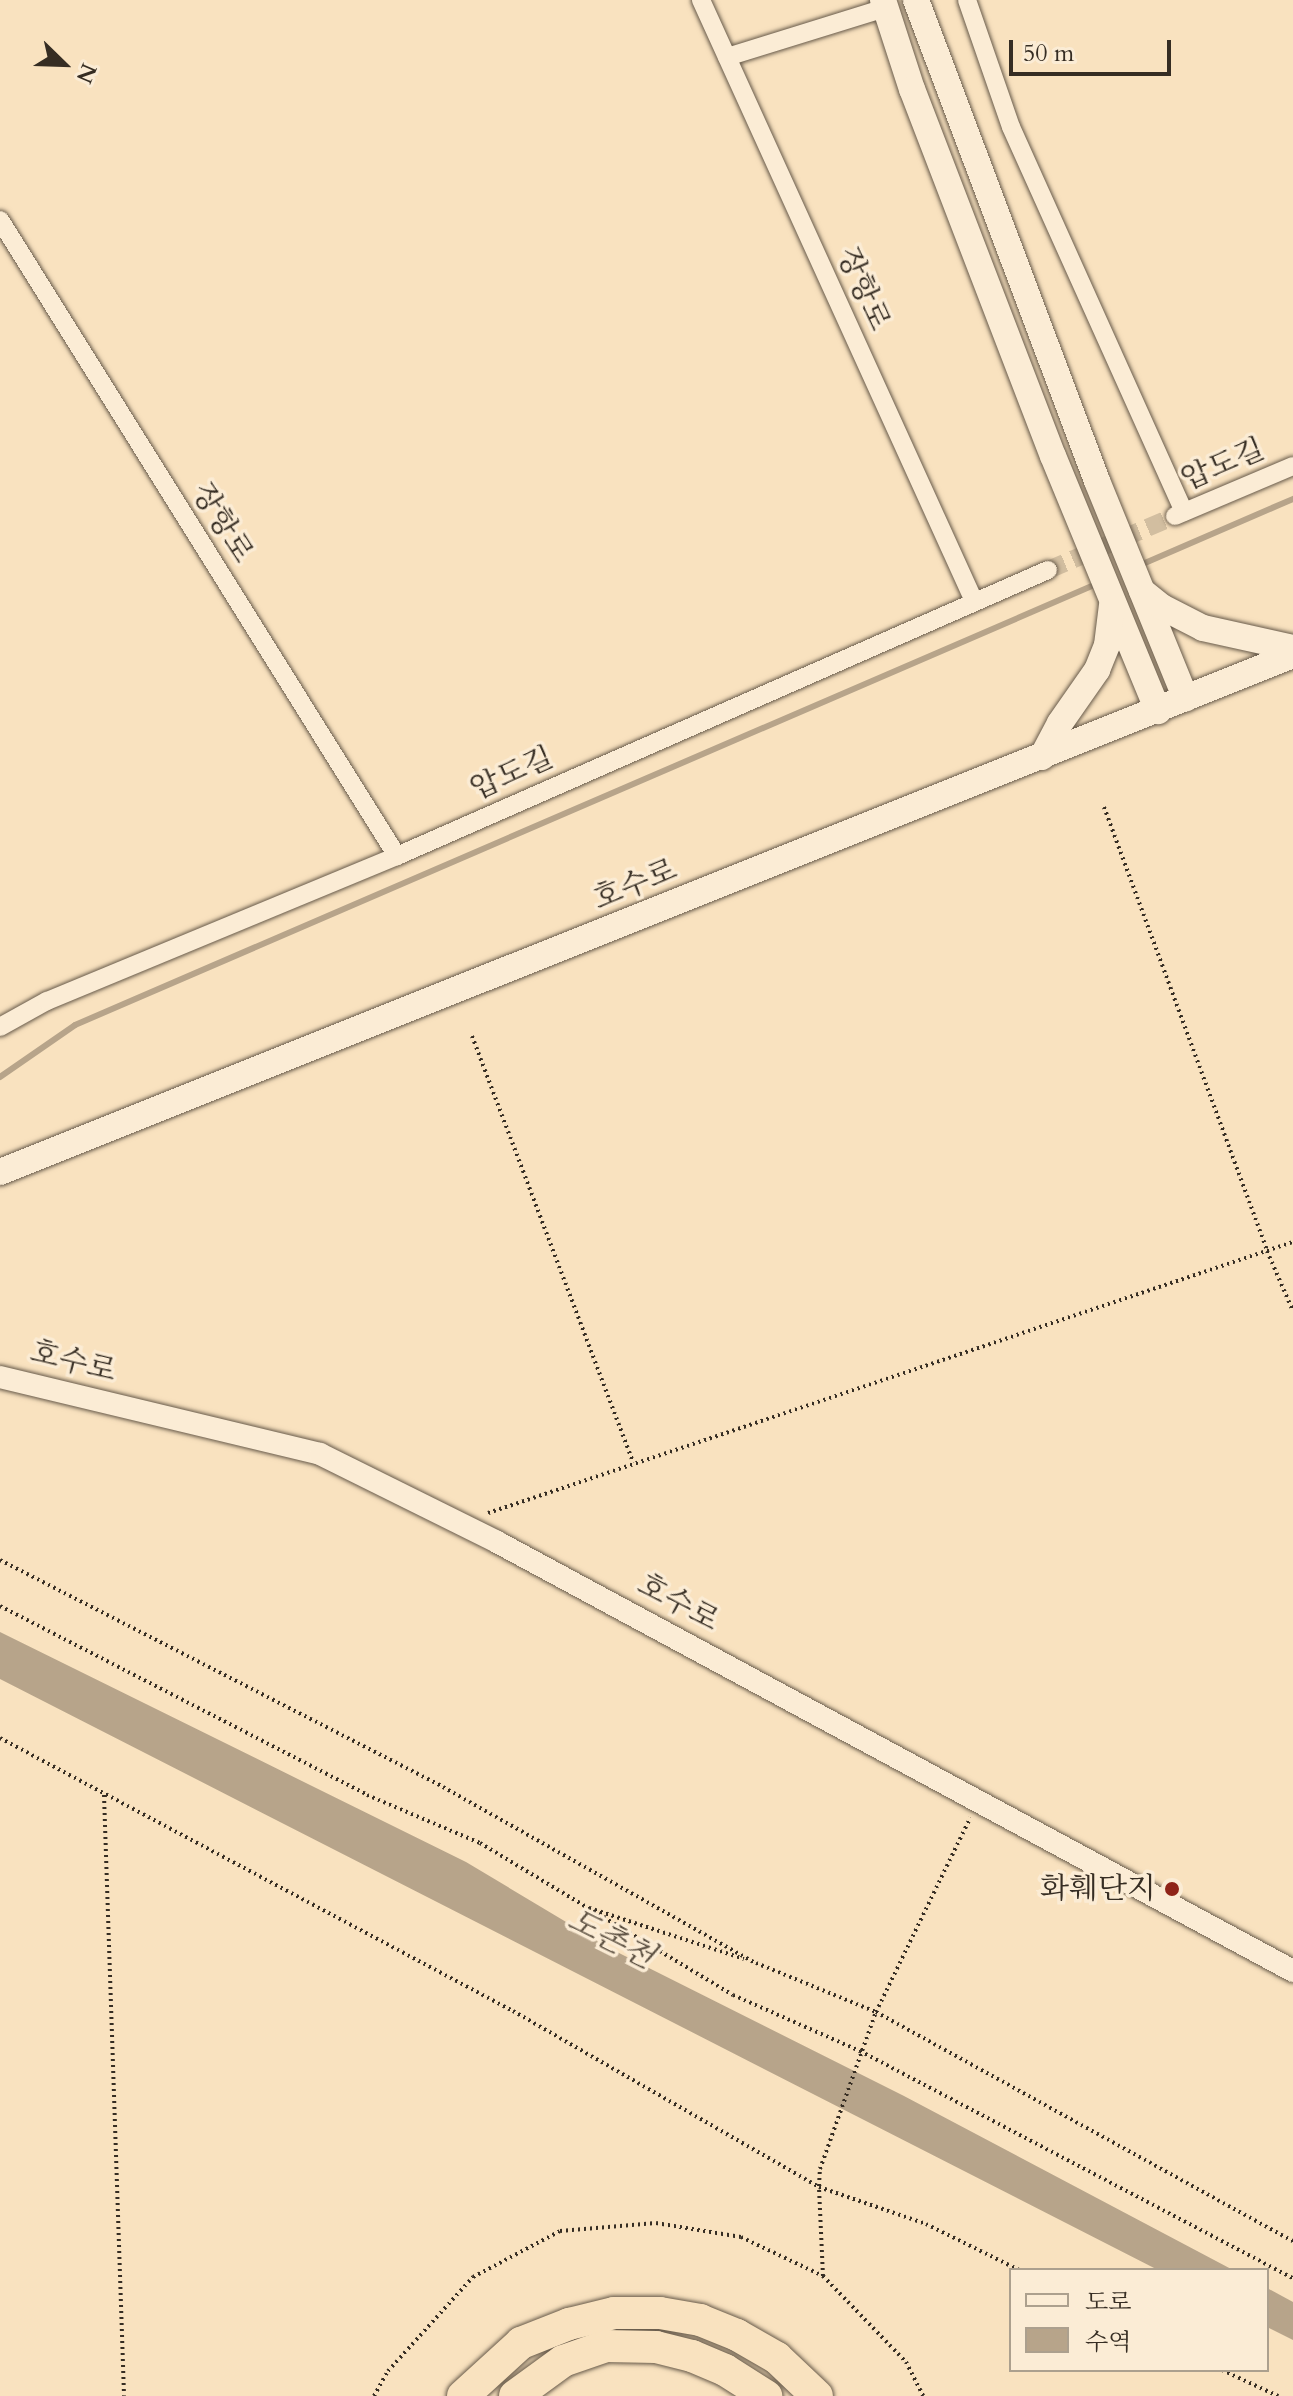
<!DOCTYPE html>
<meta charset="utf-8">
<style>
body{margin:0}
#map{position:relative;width:1293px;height:2396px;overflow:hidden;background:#f9e2bf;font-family:Cardo,"Noto Serif KR",serif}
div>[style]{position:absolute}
.water>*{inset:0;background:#b7a48a}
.stream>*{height:6px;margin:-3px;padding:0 3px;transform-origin:3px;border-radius:3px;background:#b7a48a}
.minor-tunnel>*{height:18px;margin-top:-9px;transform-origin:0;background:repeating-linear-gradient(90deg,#d2bea0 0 18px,transparent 0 27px)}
.path>*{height:4px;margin-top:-2px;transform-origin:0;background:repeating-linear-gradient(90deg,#362d23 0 2px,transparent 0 6px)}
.roads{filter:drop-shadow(0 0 2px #675a4a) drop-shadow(0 0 2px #675a4a)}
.minor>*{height:18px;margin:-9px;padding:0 9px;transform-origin:9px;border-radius:9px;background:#fbecd5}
.tertiary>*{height:22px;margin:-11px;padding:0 11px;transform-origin:11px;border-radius:11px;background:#fbecd5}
.secondary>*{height:26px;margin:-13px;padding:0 13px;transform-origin:13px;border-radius:13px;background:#fbecd5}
.motorway>*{height:32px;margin:-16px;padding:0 16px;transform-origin:16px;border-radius:16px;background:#f9e2bf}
.dots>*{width:22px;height:22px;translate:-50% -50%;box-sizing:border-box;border:4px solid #fbecd5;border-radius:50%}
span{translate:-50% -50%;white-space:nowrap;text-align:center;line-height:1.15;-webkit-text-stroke:7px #fbecd5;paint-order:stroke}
.street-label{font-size:30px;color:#362d23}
.poi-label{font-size:30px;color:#362d23}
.right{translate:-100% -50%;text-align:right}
.water-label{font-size:32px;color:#5d5142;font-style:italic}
.legend{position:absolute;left:1009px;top:2268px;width:260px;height:104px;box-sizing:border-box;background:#fbecd5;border:2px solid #aca08e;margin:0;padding:10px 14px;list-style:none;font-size:24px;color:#362d23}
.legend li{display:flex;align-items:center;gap:16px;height:40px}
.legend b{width:40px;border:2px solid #aca08e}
.north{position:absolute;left:24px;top:24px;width:80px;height:80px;-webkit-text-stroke:6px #fbecd5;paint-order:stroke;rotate:113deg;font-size:22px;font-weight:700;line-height:32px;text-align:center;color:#362d23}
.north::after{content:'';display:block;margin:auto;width:28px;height:36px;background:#362d23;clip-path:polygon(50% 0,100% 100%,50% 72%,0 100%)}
.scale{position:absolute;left:1009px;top:40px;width:162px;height:36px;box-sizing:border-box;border:4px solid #362d23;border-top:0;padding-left:10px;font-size:24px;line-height:28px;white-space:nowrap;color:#362d23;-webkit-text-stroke:6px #fbecd5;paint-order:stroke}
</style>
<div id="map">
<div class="water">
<div style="clip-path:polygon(0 1632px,466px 1862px,613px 1950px,904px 2096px,1233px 2270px,1158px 2270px,0 1679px)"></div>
<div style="clip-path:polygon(1267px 2288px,1293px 2302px,1293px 2340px,1267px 2327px)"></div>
</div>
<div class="stream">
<div style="left:1138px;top:566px;width:169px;rotate:-23.4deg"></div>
<div style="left:0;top:1077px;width:91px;rotate:-34.7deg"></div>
<div style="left:75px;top:1025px;width:1115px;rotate:-23.35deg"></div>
</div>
<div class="minor-tunnel">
<div style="left:1048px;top:570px;width:138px;rotate:-23deg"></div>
</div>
<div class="path">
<div style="left:1104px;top:807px;width:473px;rotate:69.8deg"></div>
<div style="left:1267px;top:1251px;width:65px;rotate:66.6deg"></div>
<div style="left:472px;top:1036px;width:456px;rotate:69.3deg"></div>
<div style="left:488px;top:1513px;width:849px;rotate:-18.61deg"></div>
<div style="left:0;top:1560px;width:498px;rotate:27.1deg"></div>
<div style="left:443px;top:1787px;width:358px;rotate:29.4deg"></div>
<div style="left:0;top:1606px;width:413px;rotate:27.2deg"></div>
<div style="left:367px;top:1795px;width:123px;rotate:23deg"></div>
<div style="left:480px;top:1843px;width:295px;rotate:31deg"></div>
<div style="left:733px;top:1995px;width:139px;rotate:23.8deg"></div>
<div style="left:860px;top:2051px;width:489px;rotate:27.7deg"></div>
<div style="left:0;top:1738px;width:581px;rotate:28.02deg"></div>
<div style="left:513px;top:2011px;width:353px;rotate:29.9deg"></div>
<div style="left:104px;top:1795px;width:601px;rotate:88.09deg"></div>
<div style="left:589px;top:1908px;width:163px;rotate:18.2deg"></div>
<div style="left:756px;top:1963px;width:130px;rotate:22.2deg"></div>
<div style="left:876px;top:2012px;width:476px;rotate:28.8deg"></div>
<div style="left:819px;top:2186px;width:17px;rotate:-87deg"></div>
<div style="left:820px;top:2169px;width:167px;rotate:-70.4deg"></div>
<div style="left:876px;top:2012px;width:216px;rotate:-64.1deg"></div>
<div style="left:823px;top:2276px;width:89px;rotate:-92.6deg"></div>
<div style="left:819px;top:2187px;width:113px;rotate:19.1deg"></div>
<div style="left:926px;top:2224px;width:104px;rotate:26.3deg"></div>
<div style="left:1222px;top:2370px;width:62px;rotate:24.9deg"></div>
<div style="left:374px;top:2396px;width:29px;rotate:-61deg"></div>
<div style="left:388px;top:2371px;width:127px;rotate:-47.9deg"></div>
<div style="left:473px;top:2277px;width:98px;rotate:-27.9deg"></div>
<div style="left:560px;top:2231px;width:96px;rotate:-4.8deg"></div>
<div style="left:656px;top:2223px;width:86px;rotate:9.4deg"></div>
<div style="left:741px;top:2237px;width:91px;rotate:25.4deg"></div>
<div style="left:823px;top:2276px;width:120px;rotate:46deg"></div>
<div style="left:906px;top:2362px;width:38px;rotate:63deg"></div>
</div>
<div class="roads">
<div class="minor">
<div style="left:701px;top:0;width:660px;rotate:65.57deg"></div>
<div style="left:967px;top:0;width:134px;rotate:70.9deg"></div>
<div style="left:1011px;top:127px;width:422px;rotate:65.8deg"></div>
<div style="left:727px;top:57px;width:165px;rotate:-17.2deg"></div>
<div style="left:0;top:220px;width:750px;rotate:58.03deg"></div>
<div style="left:1175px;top:516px;width:128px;rotate:-23deg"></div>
<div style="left:0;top:1027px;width:54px;rotate:-29deg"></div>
<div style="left:47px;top:1001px;width:379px;rotate:-22.5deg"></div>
<div style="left:397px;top:856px;width:711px;rotate:-23.72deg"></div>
</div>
<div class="tertiary">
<div style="left:0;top:1377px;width:329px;rotate:13.5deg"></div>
<div style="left:320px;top:1454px;width:198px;rotate:26.4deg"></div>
<div style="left:497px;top:1542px;width:904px;rotate:28.32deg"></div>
</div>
<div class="secondary">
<div style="left:883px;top:0;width:94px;rotate:72deg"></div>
<div style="left:912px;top:89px;width:393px;rotate:69deg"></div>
<div style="left:1053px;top:456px;width:276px;rotate:67.6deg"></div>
<div style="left:916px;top:0;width:514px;rotate:69.38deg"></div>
<div style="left:1097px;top:481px;width:235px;rotate:67.8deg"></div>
<div style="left:1142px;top:591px;width:26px;rotate:39deg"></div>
<div style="left:1162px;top:607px;width:46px;rotate:27.1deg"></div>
<div style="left:1203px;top:628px;width:92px;rotate:12.5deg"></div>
<div style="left:1042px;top:757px;width:38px;rotate:-62deg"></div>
<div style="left:1060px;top:723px;width:65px;rotate:-55.1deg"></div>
<div style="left:1097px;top:670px;width:27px;rotate:-68deg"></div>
<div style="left:1107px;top:645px;width:40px;rotate:-82.9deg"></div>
<div style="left:0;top:1172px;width:1393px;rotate:-21.79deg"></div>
</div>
<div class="motorway">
<div style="left:463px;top:2396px;width:79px;rotate:-42.4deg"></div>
<div style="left:521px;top:2343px;width:52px;rotate:-21.6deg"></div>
<div style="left:569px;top:2324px;width:46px;rotate:-13.7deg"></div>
<div style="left:614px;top:2313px;width:46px"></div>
<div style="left:660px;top:2313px;width:41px;rotate:9.9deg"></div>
<div style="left:700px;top:2320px;width:40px;rotate:22deg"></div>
<div style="left:737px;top:2335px;width:46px;rotate:29.9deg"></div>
<div style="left:777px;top:2358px;width:55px;rotate:43.5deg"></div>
<div style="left:515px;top:2396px;width:59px;rotate:-36.1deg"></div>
<div style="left:563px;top:2361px;width:46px;rotate:-19.2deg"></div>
<div style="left:606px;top:2346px;width:50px;rotate:1.1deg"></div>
<div style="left:656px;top:2347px;width:37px;rotate:14deg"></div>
<div style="left:692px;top:2356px;width:36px;rotate:23deg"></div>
<div style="left:725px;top:2370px;width:49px;rotate:32.4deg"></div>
</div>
</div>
<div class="dots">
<div style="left:1172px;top:1889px;background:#8f2418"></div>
</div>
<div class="street-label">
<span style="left:863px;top:289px;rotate:66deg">장항로</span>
<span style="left:1223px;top:465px;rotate:-23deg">압도길</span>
<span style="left:222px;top:523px;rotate:58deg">장항로</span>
<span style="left:512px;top:774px;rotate:-24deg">압도길</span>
<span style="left:635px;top:885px;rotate:-22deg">호수로</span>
<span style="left:73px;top:1362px;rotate:14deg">호수로</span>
<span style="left:678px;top:1603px;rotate:28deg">호수로</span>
</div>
<div class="poi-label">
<span class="right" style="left:1156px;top:1889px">화훼단지</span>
</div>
<div class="water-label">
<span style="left:611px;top:1939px;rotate:27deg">도촌천</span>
</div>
<ul class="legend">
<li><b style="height:10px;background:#fbecd5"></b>도로</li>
<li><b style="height:22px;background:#b7a48a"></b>수역</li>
</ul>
<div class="north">N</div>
<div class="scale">50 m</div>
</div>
